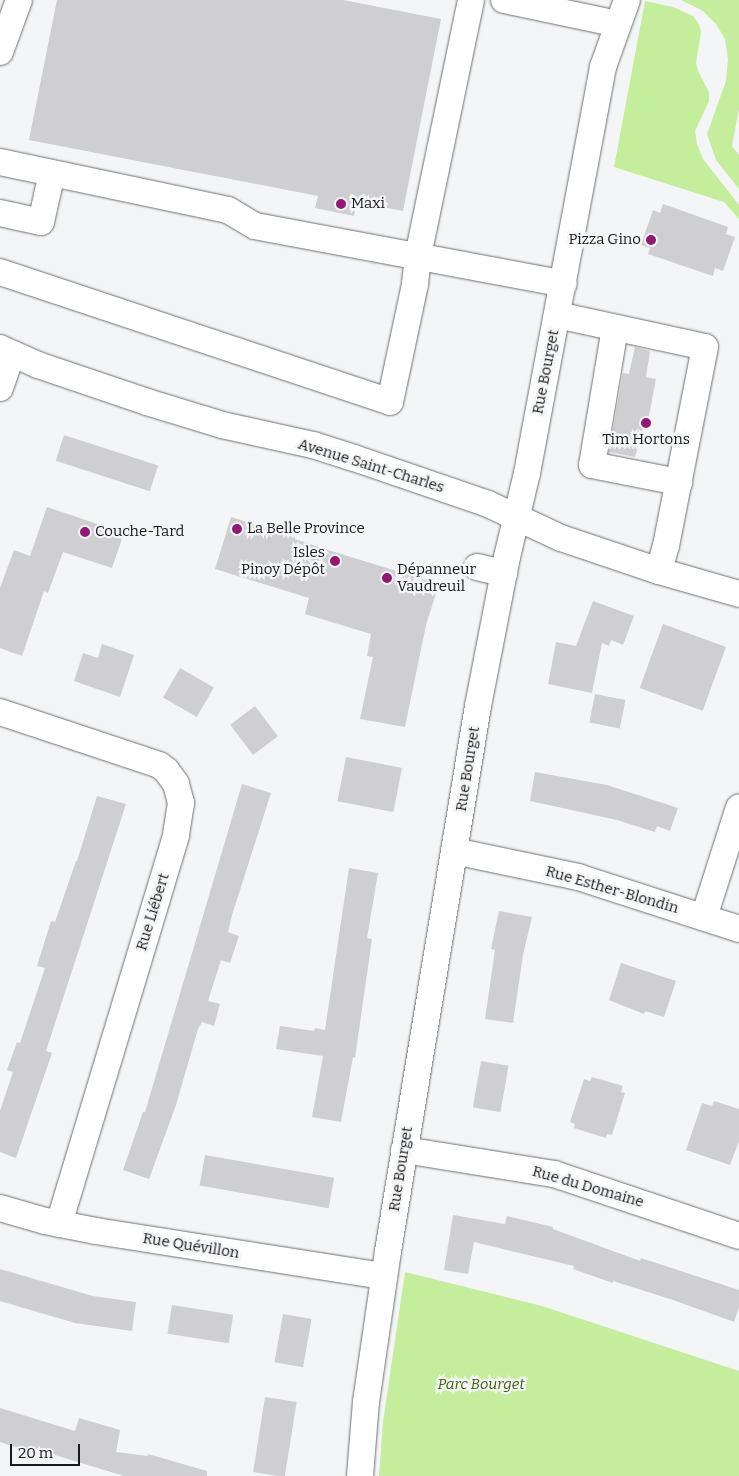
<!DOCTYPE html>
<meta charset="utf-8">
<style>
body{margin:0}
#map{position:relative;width:739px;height:1476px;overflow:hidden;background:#f4f5f7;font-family:Bitter,serif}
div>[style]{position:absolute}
.green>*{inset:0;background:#c4ee9c}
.building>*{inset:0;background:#cfcfd1;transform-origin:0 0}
.roads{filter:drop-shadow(0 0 1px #6f7071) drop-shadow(0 0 1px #6f7071)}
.minor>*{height:26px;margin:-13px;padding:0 13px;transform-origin:13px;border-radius:13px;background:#fff}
.dots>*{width:14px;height:14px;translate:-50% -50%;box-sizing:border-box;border:2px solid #f4f5f7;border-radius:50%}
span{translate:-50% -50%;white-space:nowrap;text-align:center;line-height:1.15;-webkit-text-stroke:4.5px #f4f5f7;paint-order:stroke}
.poi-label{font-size:15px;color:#1a1a1a}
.left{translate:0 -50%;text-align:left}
.right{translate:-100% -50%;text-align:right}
.street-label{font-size:15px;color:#1a1a1a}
.park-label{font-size:15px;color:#3f6307;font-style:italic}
.scale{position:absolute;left:10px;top:1444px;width:70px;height:22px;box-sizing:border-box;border:2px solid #1a1a1a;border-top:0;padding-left:6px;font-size:15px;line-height:18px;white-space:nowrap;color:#1a1a1a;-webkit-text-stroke:4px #f4f5f7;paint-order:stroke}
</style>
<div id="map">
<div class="green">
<div style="clip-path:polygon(681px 0,739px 0,739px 109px,732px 146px,739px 155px,739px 189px,716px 160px,707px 134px,726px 81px,728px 59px,725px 39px,716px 24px,703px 11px)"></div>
<div style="clip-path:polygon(645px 1px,673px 7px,693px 16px,699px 24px,701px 32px,696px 63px,698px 71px,709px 92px,709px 101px,695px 131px,697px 144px,703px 159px,739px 205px,739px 219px,724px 202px,614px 167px)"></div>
<div style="clip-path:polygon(405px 1272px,542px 1306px,739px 1371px,739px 1476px,379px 1476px,383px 1422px)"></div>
</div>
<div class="building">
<div style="clip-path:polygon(57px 0,343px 0,441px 19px,403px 211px,357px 202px,354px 216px,315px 208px,318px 196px,29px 140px)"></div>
<div style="clip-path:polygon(663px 204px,728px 227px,726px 234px,735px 237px,723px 271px,715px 268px,713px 276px,648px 254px,650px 248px,641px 245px,653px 210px,660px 213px)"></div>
<div style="clip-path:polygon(635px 347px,650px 351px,646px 377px,656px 379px,647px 426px,643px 429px,635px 457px,609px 452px,623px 373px,629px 374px)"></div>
<div style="left:64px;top:435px;width:99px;height:27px;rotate:18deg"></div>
<div style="clip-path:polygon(47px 507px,124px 533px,112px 568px,63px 552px,48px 593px,44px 591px,22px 656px,0 648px,0 588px,14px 550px,30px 556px)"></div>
<div style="clip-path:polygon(231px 517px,295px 537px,295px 539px,328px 550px,439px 584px,426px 625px,405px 727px,360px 719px,373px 657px,367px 656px,371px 634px,305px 614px,309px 598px,215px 569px)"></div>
<div style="clip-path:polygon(593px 601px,634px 616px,623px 645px,611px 640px,609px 646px,602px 643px,592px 693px,548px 684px,556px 642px,576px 646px)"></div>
<div style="left:663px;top:624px;width:67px;height:68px;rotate:20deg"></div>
<div style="clip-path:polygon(102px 644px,134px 655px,120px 697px,74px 681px,83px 653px,98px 658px)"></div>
<div style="left:180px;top:668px;width:39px;height:34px;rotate:30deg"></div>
<div style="left:595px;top:694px;width:31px;height:29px;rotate:11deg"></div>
<div style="left:255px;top:706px;width:38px;height:31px;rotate:53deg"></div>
<div style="left:346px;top:757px;width:57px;height:45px;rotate:11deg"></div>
<div style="clip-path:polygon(535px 772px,607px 785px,678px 808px,670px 831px,657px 826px,655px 832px,617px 820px,530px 801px)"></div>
<div style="clip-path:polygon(242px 784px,271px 793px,232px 915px,228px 932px,239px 936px,230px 963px,221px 960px,208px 1001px,220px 1004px,214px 1026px,202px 1022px,198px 1029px,176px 1105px,149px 1179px,123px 1170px,143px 1112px,145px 1112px)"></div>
<div style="clip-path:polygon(97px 796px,126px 804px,46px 1051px,52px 1053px,16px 1158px,0 1152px,0 1111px,13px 1072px,7px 1070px,17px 1042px,20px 1043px,45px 968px,37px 966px,51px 921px,55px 922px,76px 861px,77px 861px)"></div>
<div style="clip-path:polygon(349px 868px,378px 873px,367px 938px,372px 939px,355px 1058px,353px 1057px,341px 1122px,312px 1117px,323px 1056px,276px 1049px,280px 1026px,314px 1031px,315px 1028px,325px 1030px)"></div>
<div style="clip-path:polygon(499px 911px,532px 917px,523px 955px,513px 1023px,485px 1019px,495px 950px,491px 949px)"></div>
<div style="clip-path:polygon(621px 963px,676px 981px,664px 1017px,645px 1011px,644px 1014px,609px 1000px)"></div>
<div style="left:481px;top:1061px;width:28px;height:47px;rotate:10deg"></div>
<div style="clip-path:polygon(592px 1077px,623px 1086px,621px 1092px,625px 1093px,612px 1135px,607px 1134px,606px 1138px,574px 1128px,575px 1124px,570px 1122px,584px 1079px,590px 1081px)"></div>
<div style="clip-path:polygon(714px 1101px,739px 1109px,739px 1141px,730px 1165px,686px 1150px,702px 1103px,712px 1106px)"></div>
<div style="left:205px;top:1155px;width:131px;height:31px;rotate:10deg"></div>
<div style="clip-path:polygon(453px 1215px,505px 1224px,507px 1216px,553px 1227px,553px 1229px,640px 1261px,641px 1258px,739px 1290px,739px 1307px,734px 1322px,673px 1300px,613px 1281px,613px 1283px,573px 1269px,574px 1266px,474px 1242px,468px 1274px,444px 1270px)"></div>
<div style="clip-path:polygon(0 1269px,93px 1296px,136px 1302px,132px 1331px,75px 1323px,0 1301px)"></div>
<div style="left:172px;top:1305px;width:62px;height:29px;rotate:9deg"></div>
<div style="left:283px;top:1314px;width:29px;height:49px;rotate:10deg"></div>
<div style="left:265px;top:1397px;width:32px;height:76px;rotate:9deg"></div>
<div style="clip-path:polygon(0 1408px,75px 1431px,79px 1418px,120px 1430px,116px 1452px,148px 1456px,148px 1454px,207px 1471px,207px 1476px,124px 1476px,35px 1449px,34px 1453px,0 1442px)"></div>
</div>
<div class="roads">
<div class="minor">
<div style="left:504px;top:0;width:116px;rotate:11.9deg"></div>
<div style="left:0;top:52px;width:55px;rotate:-69.9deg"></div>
<div style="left:0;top:162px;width:233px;rotate:11.9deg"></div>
<div style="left:228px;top:210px;width:31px;rotate:31deg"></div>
<div style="left:255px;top:226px;width:314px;rotate:10.6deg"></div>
<div style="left:0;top:213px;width:42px;rotate:12.4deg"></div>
<div style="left:41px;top:222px;width:50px;rotate:-77.3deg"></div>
<div style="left:0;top:272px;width:411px;rotate:18.4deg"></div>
<div style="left:390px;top:402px;width:121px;rotate:-78deg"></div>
<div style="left:415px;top:284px;width:28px;rotate:-84deg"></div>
<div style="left:418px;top:256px;width:261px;rotate:-78.3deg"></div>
<div style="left:557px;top:315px;width:151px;rotate:12.2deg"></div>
<div style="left:705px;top:347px;width:202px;rotate:101.1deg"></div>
<div style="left:666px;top:545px;width:27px;rotate:105deg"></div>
<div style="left:615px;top:328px;width:139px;rotate:99.5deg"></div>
<div style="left:592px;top:465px;width:89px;rotate:11.1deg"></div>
<div style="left:0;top:348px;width:42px;rotate:24.1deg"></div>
<div style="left:38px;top:365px;width:115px;rotate:18.7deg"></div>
<div style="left:147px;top:402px;width:78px;rotate:17deg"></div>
<div style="left:222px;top:425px;width:93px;rotate:12.4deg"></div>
<div style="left:313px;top:445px;width:43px;rotate:17.6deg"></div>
<div style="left:354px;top:458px;width:142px;rotate:18.9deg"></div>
<div style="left:488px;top:504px;width:81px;rotate:25deg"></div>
<div style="left:561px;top:538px;width:103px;rotate:18.6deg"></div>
<div style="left:659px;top:571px;width:83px;rotate:16deg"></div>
<div style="left:0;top:388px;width:36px;rotate:-71deg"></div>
<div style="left:477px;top:567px;width:28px;rotate:13deg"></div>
<div style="left:0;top:712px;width:168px;rotate:18.4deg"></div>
<div style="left:159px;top:765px;width:9px;rotate:36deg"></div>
<div style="left:166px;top:770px;width:17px;rotate:54deg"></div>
<div style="left:176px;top:784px;width:20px;rotate:75deg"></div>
<div style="left:181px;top:803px;width:33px;rotate:99deg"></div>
<div style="left:176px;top:836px;width:405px;rotate:106.8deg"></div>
<div style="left:454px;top:851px;width:127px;rotate:11.8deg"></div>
<div style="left:578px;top:877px;width:169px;rotate:17.9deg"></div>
<div style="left:704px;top:917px;width:115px;rotate:-72.3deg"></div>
<div style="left:404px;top:1150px;width:152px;rotate:9.1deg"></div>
<div style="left:554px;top:1174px;width:195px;rotate:18.5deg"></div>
<div style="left:0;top:1208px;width:47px;rotate:16.1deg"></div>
<div style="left:45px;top:1221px;width:52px;rotate:11.1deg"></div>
<div style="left:96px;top:1231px;width:291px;rotate:8.9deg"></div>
<div style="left:360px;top:1476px;width:74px;rotate:-85.4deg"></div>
<div style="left:366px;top:1402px;width:153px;rotate:-81.7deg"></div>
<div style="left:388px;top:1251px;width:552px;rotate:-80.62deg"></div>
<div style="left:478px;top:706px;width:152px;rotate:-79deg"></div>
<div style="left:507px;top:557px;width:86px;rotate:-76.6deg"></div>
<div style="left:527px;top:473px;width:413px;rotate:-79.4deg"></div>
<div style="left:603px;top:67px;width:71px;rotate:-70.3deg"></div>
</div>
</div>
<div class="dots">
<div style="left:341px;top:204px;background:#931874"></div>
<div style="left:651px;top:240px;background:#931874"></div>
<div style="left:646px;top:423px;background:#931874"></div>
<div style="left:237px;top:529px;background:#931874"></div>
<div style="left:85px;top:532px;background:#931874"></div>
<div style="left:335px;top:561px;background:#931874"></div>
<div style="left:387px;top:578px;background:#931874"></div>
</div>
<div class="poi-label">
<span class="left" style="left:351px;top:204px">Maxi</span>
<span class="right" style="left:641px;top:240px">Pizza Gino</span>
<span style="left:646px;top:440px">Tim Hortons</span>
<span class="left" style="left:247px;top:529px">La Belle Province</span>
<span class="left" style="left:95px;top:532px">Couche-Tard</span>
<span class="right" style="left:325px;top:561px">Isles<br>Pinoy Dépôt</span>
<span class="left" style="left:397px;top:578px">Dépanneur<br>Vaudreuil</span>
</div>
<div class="street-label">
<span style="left:546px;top:372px;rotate:-79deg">Rue Bourget</span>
<span style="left:371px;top:466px;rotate:17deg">Avenue Saint-Charles</span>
<span style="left:468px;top:769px;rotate:-81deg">Rue Bourget</span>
<span style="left:612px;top:890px;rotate:16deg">Rue Esther-Blondin</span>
<span style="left:153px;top:912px;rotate:-73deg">Rue Liébert</span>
<span style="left:401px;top:1169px;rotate:-81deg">Rue Bourget</span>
<span style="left:588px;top:1187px;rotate:16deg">Rue du Domaine</span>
<span style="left:191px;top:1246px;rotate:9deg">Rue Quévillon</span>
</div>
<div class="park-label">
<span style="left:481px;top:1385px">Parc Bourget</span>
</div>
<div class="scale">20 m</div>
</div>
